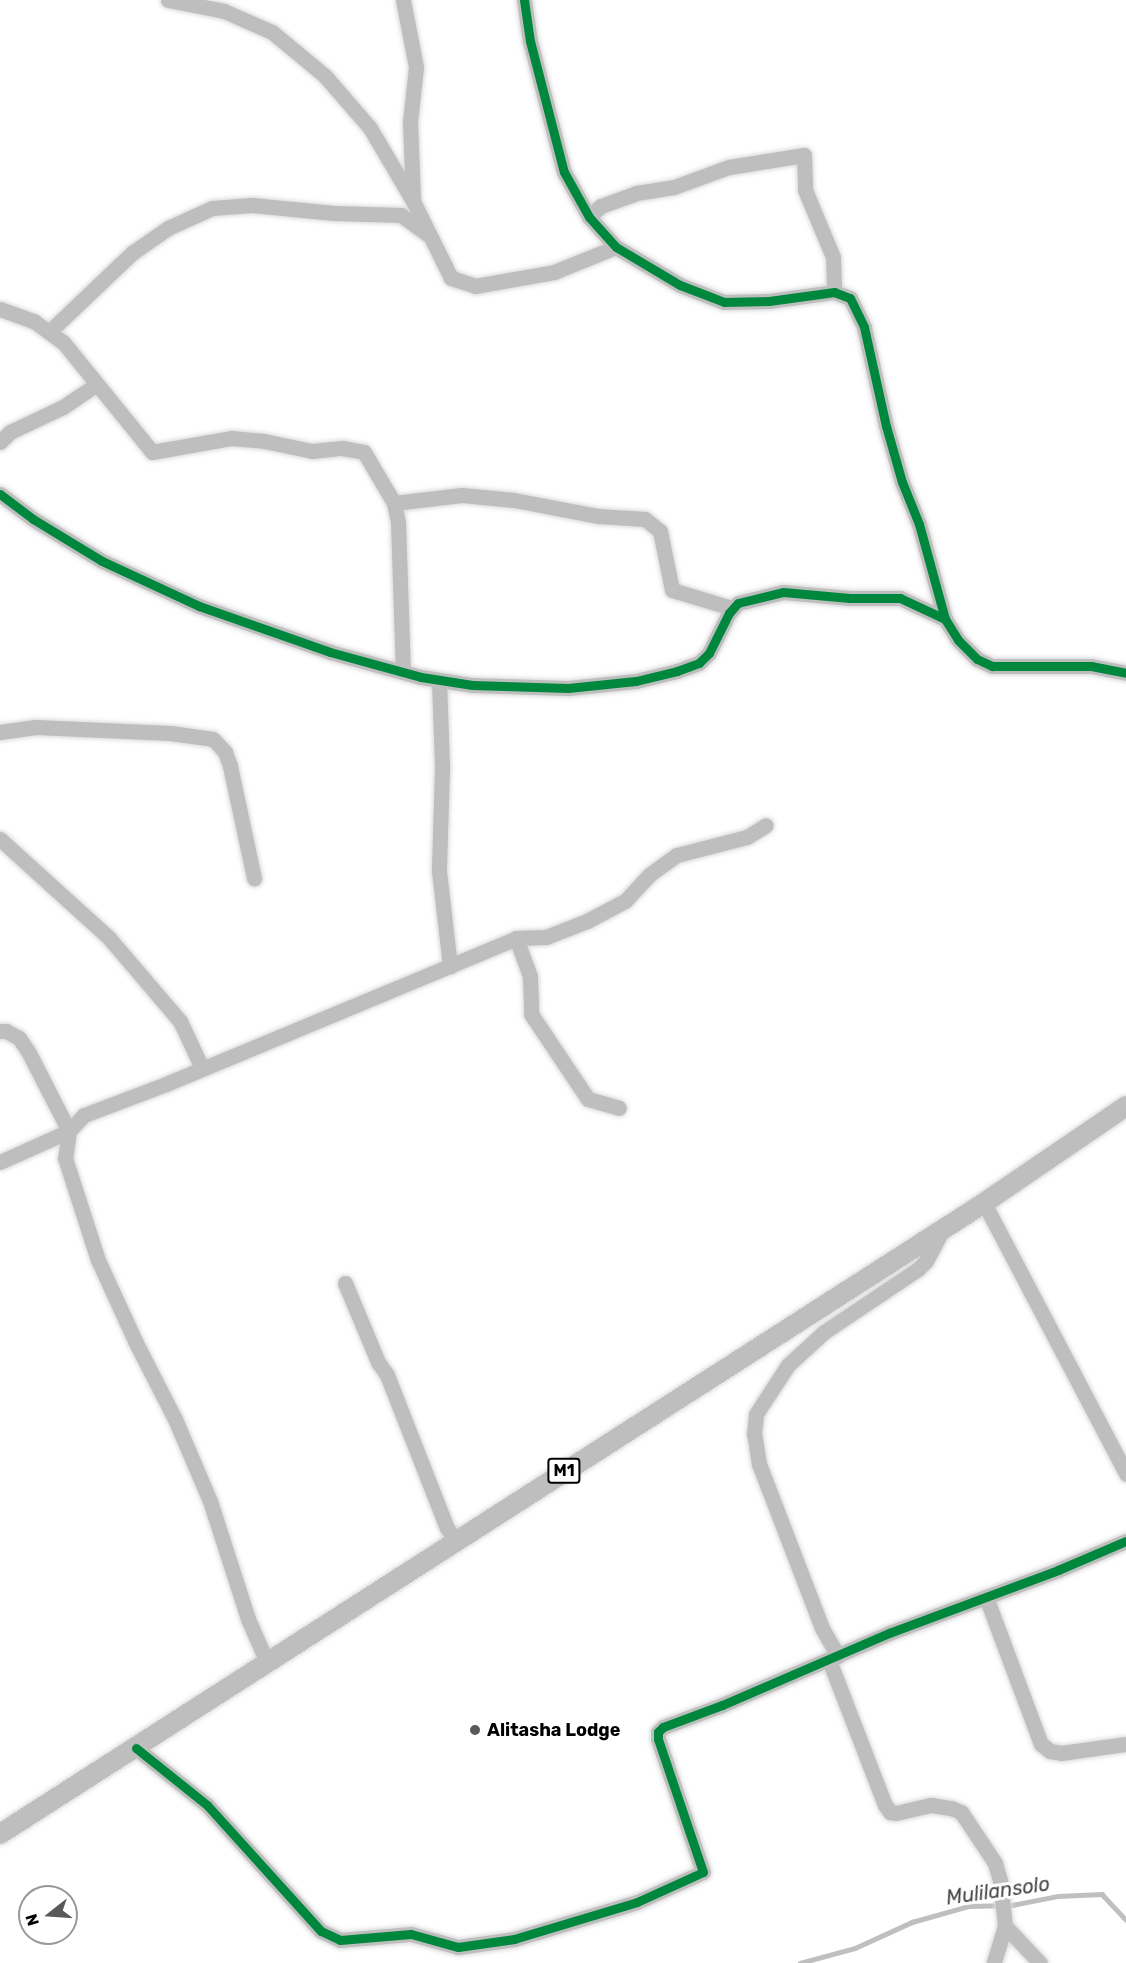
<!DOCTYPE html>
<style>
body{margin:0}
#map{position:relative;width:1126px;height:1963px;overflow:hidden;background:#fff;font-family:Rubik,sans-serif}
div>[style]{position:absolute}
.stream>*{height:4.5px;margin:-2.25px;padding:0 2.25px;transform-origin:2.25px;border-radius:2.25px;background:#bfbfbf}
.roads{filter:drop-shadow(0 0 2px #dbdbdb) drop-shadow(0 0 2px #dbdbdb)}
.minor>*{height:15px;margin:-7.5px;padding:0 7.5px;transform-origin:7.5px;border-radius:7.5px;background:#bebebe}
.major>*{height:20px;margin:-10px;padding:0 10px;transform-origin:10px;border-radius:10px;background:#bebebe}
.cycleway>*{height:9px;margin:-4.5px;padding:0 4.5px;transform-origin:4.5px;border-radius:4.5px;background:#00873e}
.dots>*{width:16px;height:16px;translate:-50% -50%;box-sizing:border-box;border:3px solid #fff;border-radius:50%}
span{translate:-50% -50%;white-space:nowrap;text-align:center;line-height:1.15;-webkit-text-stroke:6px #fff;paint-order:stroke}
.shield-label span{padding:2px 4px;background:#fff;border:2px solid;border-radius:4px;-webkit-text-stroke-width:0}
.shield-label{font-size:16px;color:#000;font-weight:700}
.poi-label{font-size:18px;color:#000;font-weight:700}
.left{translate:0 -50%;text-align:left}
.water-label{font-size:20px;color:#444;font-style:italic}
.north{position:absolute;left:18px;top:1885px;width:60px;height:60px;box-sizing:border-box;background:#fff;border:2px solid #999;border-radius:50%;rotate:253deg;font-size:16px;font-weight:700;line-height:24px;text-align:center;color:#000}
.north::after{content:'';display:block;margin:auto;width:21px;height:27px;background:#595959;clip-path:polygon(50% 0,100% 100%,50% 72%,0 100%)}
</style>
<div id="map">
<div class="stream">
<div style="left:800px;top:1963px;width:57px;rotate:-15.3deg"></div>
<div style="left:855px;top:1948px;width:63px;rotate:-24.5deg"></div>
<div style="left:912px;top:1922px;width:59px;rotate:-15.7deg"></div>
<div style="left:969px;top:1906px;width:43px;rotate:-1.3deg"></div>
<div style="left:1012px;top:1905px;width:47px;rotate:-11.1deg"></div>
<div style="left:1058px;top:1896px;width:44px;rotate:-2.6deg"></div>
<div style="left:1102px;top:1894px;width:35px;rotate:47deg"></div>
</div>
<div class="roads">
<div class="minor">
<div style="left:168px;top:0;width:57px;rotate:11.1deg"></div>
<div style="left:224px;top:11px;width:52px;rotate:23.6deg"></div>
<div style="left:272px;top:32px;width:69px;rotate:39.7deg"></div>
<div style="left:325px;top:76px;width:69px;rotate:49.1deg"></div>
<div style="left:370px;top:128px;width:85px;rotate:59.5deg"></div>
<div style="left:413px;top:201px;width:86px;rotate:63.7deg"></div>
<div style="left:451px;top:278px;width:25px;rotate:18deg"></div>
<div style="left:475px;top:286px;width:80px;rotate:-10deg"></div>
<div style="left:554px;top:272px;width:67px;rotate:-22deg"></div>
<div style="left:403px;top:0;width:68px;rotate:79deg"></div>
<div style="left:416px;top:67px;width:55px;rotate:96.2deg"></div>
<div style="left:410px;top:122px;width:76px;rotate:87.7deg"></div>
<div style="left:524px;top:0;width:41px;rotate:81.7deg"></div>
<div style="left:530px;top:41px;width:135px;rotate:75.5deg"></div>
<div style="left:564px;top:172px;width:51px;rotate:60.9deg"></div>
<div style="left:589px;top:217px;width:40px;rotate:48deg"></div>
<div style="left:616px;top:247px;width:74px;rotate:30.7deg"></div>
<div style="left:680px;top:285px;width:47px;rotate:21.1deg"></div>
<div style="left:724px;top:302px;width:45px;rotate:-1.3deg"></div>
<div style="left:769px;top:301px;width:66px;rotate:-7.9deg"></div>
<div style="left:834px;top:292px;width:17px;rotate:21deg"></div>
<div style="left:850px;top:298px;width:32px;rotate:64deg"></div>
<div style="left:864px;top:327px;width:101px;rotate:77.5deg"></div>
<div style="left:886px;top:426px;width:58px;rotate:74.1deg"></div>
<div style="left:902px;top:482px;width:45px;rotate:68deg"></div>
<div style="left:919px;top:524px;width:98px;rotate:74.7deg"></div>
<div style="left:945px;top:619px;width:25px;rotate:58deg"></div>
<div style="left:958px;top:640px;width:27px;rotate:45deg"></div>
<div style="left:977px;top:659px;width:17px;rotate:25deg"></div>
<div style="left:992px;top:666px;width:99px"></div>
<div style="left:1091px;top:666px;width:36px;rotate:11deg"></div>
<div style="left:589px;top:217px;width:16px;rotate:-43deg"></div>
<div style="left:601px;top:206px;width:37px;rotate:-20deg"></div>
<div style="left:636px;top:193px;width:38px;rotate:-9deg"></div>
<div style="left:674px;top:187px;width:59px;rotate:-20deg"></div>
<div style="left:729px;top:167px;width:76px;rotate:-9.1deg"></div>
<div style="left:804px;top:155px;width:35px;rotate:88deg"></div>
<div style="left:805px;top:190px;width:73px;rotate:67.3deg"></div>
<div style="left:833px;top:257px;width:35px;rotate:88deg"></div>
<div style="left:0;top:309px;width:37px;rotate:20deg"></div>
<div style="left:35px;top:322px;width:34px;rotate:36deg"></div>
<div style="left:63px;top:342px;width:141px;rotate:51deg"></div>
<div style="left:152px;top:452px;width:80px;rotate:-10deg"></div>
<div style="left:231px;top:438px;width:33px;rotate:5deg"></div>
<div style="left:264px;top:441px;width:49px;rotate:11.8deg"></div>
<div style="left:312px;top:451px;width:30px;rotate:-6deg"></div>
<div style="left:342px;top:448px;width:22px;rotate:10deg"></div>
<div style="left:364px;top:452px;width:59px;rotate:59.5deg"></div>
<div style="left:394px;top:503px;width:19px;rotate:78deg"></div>
<div style="left:398px;top:522px;width:150px;rotate:88.1deg"></div>
<div style="left:49px;top:332px;width:115px;rotate:-43.6deg"></div>
<div style="left:132px;top:253px;width:44px;rotate:-34.8deg"></div>
<div style="left:168px;top:228px;width:48px;rotate:-24.4deg"></div>
<div style="left:212px;top:208px;width:40px;rotate:-4.3deg"></div>
<div style="left:252px;top:205px;width:82px;rotate:5.6deg"></div>
<div style="left:334px;top:213px;width:67px;rotate:1.7deg"></div>
<div style="left:401px;top:215px;width:32px;rotate:36deg"></div>
<div style="left:0;top:442px;width:14px;rotate:-45deg"></div>
<div style="left:10px;top:432px;width:59px;rotate:-25.3deg"></div>
<div style="left:63px;top:407px;width:40px;rotate:-34deg"></div>
<div style="left:0;top:494px;width:41px;rotate:37.1deg"></div>
<div style="left:33px;top:519px;width:81px;rotate:31.3deg"></div>
<div style="left:102px;top:561px;width:107px;rotate:24.9deg"></div>
<div style="left:199px;top:606px;width:139px;rotate:19.3deg"></div>
<div style="left:330px;top:652px;width:94px;rotate:15.4deg"></div>
<div style="left:421px;top:677px;width:52px;rotate:8.9deg"></div>
<div style="left:472px;top:685px;width:96px;rotate:1.8deg"></div>
<div style="left:568px;top:688px;width:68px;rotate:-5.9deg"></div>
<div style="left:636px;top:681px;width:42px;rotate:-13.7deg"></div>
<div style="left:677px;top:671px;width:23px;rotate:-20deg"></div>
<div style="left:699px;top:663px;width:14px;rotate:-45deg"></div>
<div style="left:709px;top:653px;width:45px;rotate:-63.4deg"></div>
<div style="left:729px;top:613px;width:13px;rotate:-48deg"></div>
<div style="left:738px;top:603px;width:46px;rotate:-13.7deg"></div>
<div style="left:783px;top:592px;width:67px;rotate:5.1deg"></div>
<div style="left:850px;top:598px;width:50px"></div>
<div style="left:900px;top:598px;width:50px;rotate:25deg"></div>
<div style="left:394px;top:503px;width:68px;rotate:-6.7deg"></div>
<div style="left:462px;top:495px;width:52px;rotate:5.5deg"></div>
<div style="left:514px;top:500px;width:86px;rotate:10.8deg"></div>
<div style="left:598px;top:516px;width:47px;rotate:3.7deg"></div>
<div style="left:645px;top:519px;width:19px;rotate:39deg"></div>
<div style="left:660px;top:531px;width:60px;rotate:78.5deg"></div>
<div style="left:672px;top:590px;width:63px;rotate:16.7deg"></div>
<div style="left:439px;top:680px;width:88px;rotate:88deg"></div>
<div style="left:442px;top:768px;width:103px;rotate:91.7deg"></div>
<div style="left:439px;top:871px;width:96px;rotate:83.4deg"></div>
<div style="left:0;top:732px;width:36px;rotate:-8deg"></div>
<div style="left:36px;top:727px;width:134px;rotate:2.6deg"></div>
<div style="left:170px;top:733px;width:43px;rotate:7.9deg"></div>
<div style="left:213px;top:739px;width:18px;rotate:47deg"></div>
<div style="left:225px;top:752px;width:15px;rotate:70deg"></div>
<div style="left:230px;top:766px;width:115px;rotate:77.9deg"></div>
<div style="left:0;top:839px;width:147px;rotate:42.2deg"></div>
<div style="left:109px;top:938px;width:109px;rotate:49.5deg"></div>
<div style="left:180px;top:1021px;width:52px;rotate:64.9deg"></div>
<div style="left:516px;top:938px;width:40px;rotate:69.8deg"></div>
<div style="left:530px;top:976px;width:38px;rotate:88deg"></div>
<div style="left:531px;top:1014px;width:102px;rotate:56.2deg"></div>
<div style="left:588px;top:1099px;width:32px;rotate:16deg"></div>
<div style="left:0;top:1031px;width:6px"></div>
<div style="left:6px;top:1031px;width:15px;rotate:28deg"></div>
<div style="left:19px;top:1038px;width:18px;rotate:56deg"></div>
<div style="left:29px;top:1053px;width:88px;rotate:62.9deg"></div>
<div style="left:69px;top:1131px;width:27px;rotate:98deg"></div>
<div style="left:65px;top:1158px;width:107px;rotate:72.1deg"></div>
<div style="left:98px;top:1260px;width:89px;rotate:65.4deg"></div>
<div style="left:135px;top:1341px;width:88px;rotate:62.9deg"></div>
<div style="left:175px;top:1419px;width:89px;rotate:66.9deg"></div>
<div style="left:210px;top:1501px;width:124px;rotate:72.1deg"></div>
<div style="left:248px;top:1619px;width:47px;rotate:66.2deg"></div>
<div style="left:0;top:1162px;width:76px;rotate:-24.2deg"></div>
<div style="left:69px;top:1131px;width:22px;rotate:-47deg"></div>
<div style="left:84px;top:1115px;width:88px;rotate:-20.7deg"></div>
<div style="left:166px;top:1084px;width:379px;rotate:-22.6deg"></div>
<div style="left:516px;top:938px;width:30px;rotate:-2deg"></div>
<div style="left:546px;top:937px;width:44px;rotate:-21.3deg"></div>
<div style="left:587px;top:921px;width:43px;rotate:-27.8deg"></div>
<div style="left:625px;top:901px;width:35px;rotate:-47deg"></div>
<div style="left:649px;top:875px;width:34px;rotate:-36deg"></div>
<div style="left:677px;top:855px;width:72px;rotate:-14.4deg"></div>
<div style="left:747px;top:837px;width:22px;rotate:-32deg"></div>
<div style="left:984px;top:1203px;width:306px;rotate:62.3deg"></div>
<div style="left:345px;top:1283px;width:86px;rotate:67.3deg"></div>
<div style="left:378px;top:1362px;width:16px;rotate:55deg"></div>
<div style="left:387px;top:1375px;width:164px;rotate:68.6deg"></div>
<div style="left:447px;top:1528px;width:16px;rotate:55deg"></div>
<div style="left:986px;top:1597px;width:157px;rotate:69.5deg"></div>
<div style="left:1041px;top:1744px;width:11px;rotate:38deg"></div>
<div style="left:1050px;top:1751px;width:11px;rotate:10deg"></div>
<div style="left:1061px;top:1753px;width:66px;rotate:-7.9deg"></div>
<div style="left:838px;top:1656px;width:32px;rotate:-120deg"></div>
<div style="left:822px;top:1628px;width:176px;rotate:-111deg"></div>
<div style="left:759px;top:1464px;width:30px;rotate:-99deg"></div>
<div style="left:754px;top:1434px;width:20px;rotate:-84deg"></div>
<div style="left:756px;top:1414px;width:59px;rotate:-56.9deg"></div>
<div style="left:788px;top:1365px;width:49px;rotate:-42.5deg"></div>
<div style="left:824px;top:1332px;width:113px;rotate:-33.8deg"></div>
<div style="left:918px;top:1269px;width:11px;rotate:-45deg"></div>
<div style="left:926px;top:1261px;width:36px;rotate:-62deg"></div>
<div style="left:829px;top:1660px;width:155px;rotate:68.9deg"></div>
<div style="left:885px;top:1805px;width:9px;rotate:54deg"></div>
<div style="left:890px;top:1812px;width:6px;rotate:9deg"></div>
<div style="left:896px;top:1813px;width:36px;rotate:-13deg"></div>
<div style="left:931px;top:1805px;width:20px;rotate:9deg"></div>
<div style="left:951px;top:1808px;width:11px;rotate:22deg"></div>
<div style="left:961px;top:1812px;width:61px;rotate:56.3deg"></div>
<div style="left:995px;top:1863px;width:18px;rotate:74deg"></div>
<div style="left:1000px;top:1880px;width:46px;rotate:83.8deg"></div>
<div style="left:1005px;top:1926px;width:39px;rotate:107deg"></div>
<div style="left:136px;top:1748px;width:91px;rotate:38.8deg"></div>
<div style="left:207px;top:1805px;width:170px;rotate:47.9deg"></div>
<div style="left:321px;top:1931px;width:21px;rotate:25deg"></div>
<div style="left:340px;top:1940px;width:71px;rotate:-4.8deg"></div>
<div style="left:411px;top:1934px;width:49px;rotate:15.5deg"></div>
<div style="left:458px;top:1947px;width:57px;rotate:-8.1deg"></div>
<div style="left:514px;top:1939px;width:128px;rotate:-16.7deg"></div>
<div style="left:637px;top:1902px;width:72px;rotate:-24.4deg"></div>
<div style="left:703px;top:1872px;width:140px;rotate:-108.7deg"></div>
<div style="left:658px;top:1739px;width:7px;rotate:-90deg"></div>
<div style="left:658px;top:1732px;width:7px;rotate:-45deg"></div>
<div style="left:663px;top:1727px;width:63px;rotate:-20.4deg"></div>
<div style="left:722px;top:1705px;width:182px;rotate:-23.3deg"></div>
<div style="left:889px;top:1633px;width:180px;rotate:-20.4deg"></div>
<div style="left:1058px;top:1570px;width:74px;rotate:-23.1deg"></div>
<div style="left:1005px;top:1926px;width:51px;rotate:46.6deg"></div>
</div>
<div class="major">
<div style="left:0;top:1834px;width:1169px;rotate:-32.67deg"></div>
<div style="left:984px;top:1203px;width:172px;rotate:-34.3deg"></div>
</div>
</div>
<div class="cycleway">
<div style="left:524px;top:0;width:41px;rotate:81.7deg"></div>
<div style="left:530px;top:41px;width:135px;rotate:75.5deg"></div>
<div style="left:564px;top:172px;width:51px;rotate:60.9deg"></div>
<div style="left:589px;top:217px;width:40px;rotate:48deg"></div>
<div style="left:616px;top:247px;width:74px;rotate:30.7deg"></div>
<div style="left:680px;top:285px;width:47px;rotate:21.1deg"></div>
<div style="left:724px;top:302px;width:45px;rotate:-1.3deg"></div>
<div style="left:769px;top:301px;width:66px;rotate:-7.9deg"></div>
<div style="left:834px;top:292px;width:17px;rotate:21deg"></div>
<div style="left:850px;top:298px;width:32px;rotate:64deg"></div>
<div style="left:864px;top:327px;width:101px;rotate:77.5deg"></div>
<div style="left:886px;top:426px;width:58px;rotate:74.1deg"></div>
<div style="left:902px;top:482px;width:45px;rotate:68deg"></div>
<div style="left:919px;top:524px;width:98px;rotate:74.7deg"></div>
<div style="left:945px;top:619px;width:25px;rotate:58deg"></div>
<div style="left:958px;top:640px;width:27px;rotate:45deg"></div>
<div style="left:977px;top:659px;width:17px;rotate:25deg"></div>
<div style="left:992px;top:666px;width:99px"></div>
<div style="left:1091px;top:666px;width:36px;rotate:11deg"></div>
<div style="left:0;top:494px;width:41px;rotate:37.1deg"></div>
<div style="left:33px;top:519px;width:81px;rotate:31.3deg"></div>
<div style="left:102px;top:561px;width:107px;rotate:24.9deg"></div>
<div style="left:199px;top:606px;width:139px;rotate:19.3deg"></div>
<div style="left:330px;top:652px;width:94px;rotate:15.4deg"></div>
<div style="left:421px;top:677px;width:52px;rotate:8.9deg"></div>
<div style="left:472px;top:685px;width:96px;rotate:1.8deg"></div>
<div style="left:568px;top:688px;width:68px;rotate:-5.9deg"></div>
<div style="left:636px;top:681px;width:42px;rotate:-13.7deg"></div>
<div style="left:677px;top:671px;width:23px;rotate:-20deg"></div>
<div style="left:699px;top:663px;width:14px;rotate:-45deg"></div>
<div style="left:709px;top:653px;width:45px;rotate:-63.4deg"></div>
<div style="left:729px;top:613px;width:13px;rotate:-48deg"></div>
<div style="left:738px;top:603px;width:46px;rotate:-13.7deg"></div>
<div style="left:783px;top:592px;width:67px;rotate:5.1deg"></div>
<div style="left:850px;top:598px;width:50px"></div>
<div style="left:900px;top:598px;width:50px;rotate:25deg"></div>
<div style="left:136px;top:1748px;width:91px;rotate:38.8deg"></div>
<div style="left:207px;top:1805px;width:170px;rotate:47.9deg"></div>
<div style="left:321px;top:1931px;width:21px;rotate:25deg"></div>
<div style="left:340px;top:1940px;width:71px;rotate:-4.8deg"></div>
<div style="left:411px;top:1934px;width:49px;rotate:15.5deg"></div>
<div style="left:458px;top:1947px;width:57px;rotate:-8.1deg"></div>
<div style="left:514px;top:1939px;width:128px;rotate:-16.7deg"></div>
<div style="left:637px;top:1902px;width:72px;rotate:-24.4deg"></div>
<div style="left:703px;top:1872px;width:140px;rotate:-108.7deg"></div>
<div style="left:658px;top:1739px;width:7px;rotate:-90deg"></div>
<div style="left:658px;top:1732px;width:7px;rotate:-45deg"></div>
<div style="left:663px;top:1727px;width:63px;rotate:-20.4deg"></div>
<div style="left:722px;top:1705px;width:182px;rotate:-23.3deg"></div>
<div style="left:889px;top:1633px;width:180px;rotate:-20.4deg"></div>
<div style="left:1058px;top:1570px;width:74px;rotate:-23.1deg"></div>
</div>
<div class="dots">
<div style="left:475px;top:1730px;background:#595959"></div>
</div>
<div class="shield-label">
<span style="left:564px;top:1471px">M1</span>
</div>
<div class="poi-label">
<span class="left" style="left:487px;top:1730px">Alitasha Lodge</span>
</div>
<div class="water-label">
<span style="left:998px;top:1891px;rotate:-8deg">Mulilansolo</span>
</div>
<div class="north">N</div>
</div>
